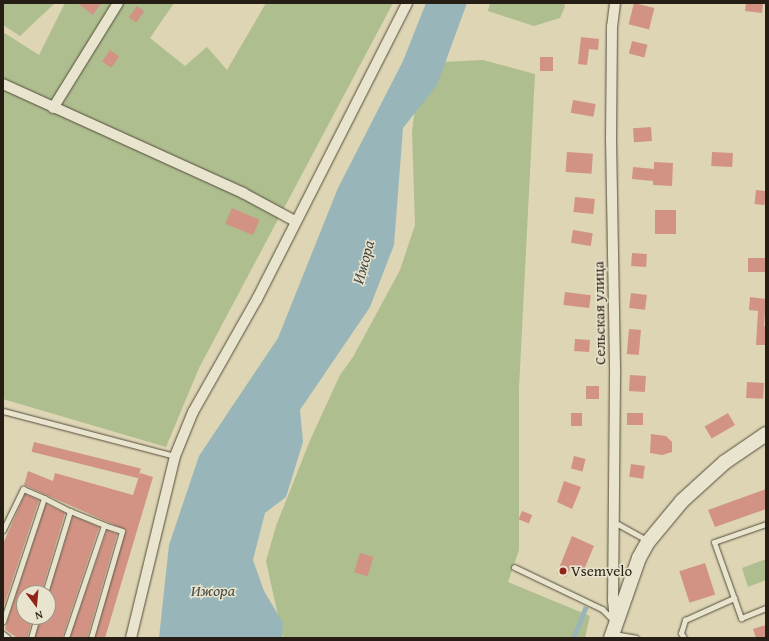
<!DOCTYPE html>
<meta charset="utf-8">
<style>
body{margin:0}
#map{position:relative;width:769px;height:641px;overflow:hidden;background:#ddd5b4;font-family:"Gentium Book Plus",serif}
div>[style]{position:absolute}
.green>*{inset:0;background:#aebe8f}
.water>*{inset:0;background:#98b6b9;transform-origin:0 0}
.building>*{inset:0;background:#d29385;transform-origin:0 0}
.roads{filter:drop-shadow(0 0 1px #544c3c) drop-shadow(0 0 1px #544c3c)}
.lane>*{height:5px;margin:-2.5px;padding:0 2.5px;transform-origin:2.5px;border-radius:2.5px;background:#e9e4ce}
.street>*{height:10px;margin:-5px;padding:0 5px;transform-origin:5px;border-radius:5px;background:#e9e4ce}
.secondary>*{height:14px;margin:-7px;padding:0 7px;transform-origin:7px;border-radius:7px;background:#e9e4ce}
.dots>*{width:11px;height:11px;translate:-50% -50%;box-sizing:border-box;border:2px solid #e9e4ce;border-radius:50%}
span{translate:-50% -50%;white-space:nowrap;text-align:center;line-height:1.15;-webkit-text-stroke:3px #e9e4ce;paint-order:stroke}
.street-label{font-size:15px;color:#261e14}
.poi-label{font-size:15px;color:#261e14}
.left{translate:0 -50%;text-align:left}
.water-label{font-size:16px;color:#484c46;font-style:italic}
.frame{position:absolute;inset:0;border:4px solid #261e14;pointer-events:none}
.north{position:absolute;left:16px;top:585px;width:40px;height:40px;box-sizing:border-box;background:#e9e4ce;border:1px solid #9b9584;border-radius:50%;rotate:164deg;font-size:11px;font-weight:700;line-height:16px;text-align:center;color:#261e14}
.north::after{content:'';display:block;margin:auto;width:14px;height:18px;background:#8f2418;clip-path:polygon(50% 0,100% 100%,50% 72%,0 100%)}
</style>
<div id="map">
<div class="green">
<div style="clip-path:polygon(3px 3px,55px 3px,20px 36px,3px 25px)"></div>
<div style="clip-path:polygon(65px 3px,174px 3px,150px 38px,185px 66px,207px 47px,227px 70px,266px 3px,393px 3px,199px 368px,166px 447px,3px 399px,3px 32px,39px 55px)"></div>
<div style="clip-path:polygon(490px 3px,564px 3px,565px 6px,560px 18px,534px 26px,488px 11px)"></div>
<div style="clip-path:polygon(483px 60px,535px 74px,519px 388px,519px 550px,508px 582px,590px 616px,585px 638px,283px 638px,266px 561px,276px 526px,311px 438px,340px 375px,353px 357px,400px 270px,415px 225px,412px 132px,421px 63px)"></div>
<div style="clip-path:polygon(766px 559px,766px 580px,748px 587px,742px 568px)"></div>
</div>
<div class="water">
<div style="clip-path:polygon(426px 3px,467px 3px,437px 85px,403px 128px,394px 245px,370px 307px,300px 410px,303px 442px,286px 497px,265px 513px,253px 560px,264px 591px,283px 623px,282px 638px,159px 638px,169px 545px,199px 456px,278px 338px,338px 188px,403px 61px)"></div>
<div style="left:584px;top:606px;width:5px;height:34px;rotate:22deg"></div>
</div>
<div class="building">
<div style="clip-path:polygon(77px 3px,101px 3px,93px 15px)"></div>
<div style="left:634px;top:3px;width:21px;height:22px;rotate:14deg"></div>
<div style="clip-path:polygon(746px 3px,763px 3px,762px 13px,745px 11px)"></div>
<div style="left:137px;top:6px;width:9px;height:14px;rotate:36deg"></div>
<div style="clip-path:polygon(581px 37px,599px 39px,598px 50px,589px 49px,587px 65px,578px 64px)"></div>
<div style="left:632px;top:41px;width:16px;height:13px;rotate:14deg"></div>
<div style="left:110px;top:50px;width:11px;height:14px;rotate:34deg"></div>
<div style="left:540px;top:57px;width:13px;height:14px"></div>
<div style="left:573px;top:100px;width:23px;height:13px;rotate:10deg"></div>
<div style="left:651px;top:127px;width:14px;height:18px;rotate:86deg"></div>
<div style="left:567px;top:152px;width:26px;height:20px;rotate:4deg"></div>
<div style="left:712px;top:152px;width:21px;height:14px;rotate:3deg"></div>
<div style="clip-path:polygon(654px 162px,673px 163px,672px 186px,653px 185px,653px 181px,632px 179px,633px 167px,654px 169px)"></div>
<div style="left:756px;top:190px;width:10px;height:14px;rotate:6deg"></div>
<div style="left:575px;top:197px;width:20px;height:15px;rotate:6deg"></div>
<div style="left:232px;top:208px;width:30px;height:17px;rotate:23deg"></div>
<div style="left:655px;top:210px;width:21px;height:24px"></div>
<div style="left:573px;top:230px;width:20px;height:13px;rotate:9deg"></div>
<div style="left:632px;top:253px;width:15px;height:13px;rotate:4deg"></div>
<div style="left:748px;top:258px;width:18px;height:14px"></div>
<div style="left:565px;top:292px;width:26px;height:13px;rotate:7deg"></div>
<div style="left:631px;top:293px;width:16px;height:15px;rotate:7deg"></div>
<div style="clip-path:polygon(750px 297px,766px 299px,764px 326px,766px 326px,766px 345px,756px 345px,758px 311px,749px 310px)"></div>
<div style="left:629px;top:329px;width:12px;height:25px;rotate:5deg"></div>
<div style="left:575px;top:339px;width:15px;height:12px;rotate:4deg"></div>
<div style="left:630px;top:375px;width:16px;height:16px;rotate:4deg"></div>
<div style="left:747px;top:382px;width:17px;height:16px;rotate:3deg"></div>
<div style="left:586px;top:386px;width:13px;height:13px"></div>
<div style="left:571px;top:413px;width:11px;height:13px"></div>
<div style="left:627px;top:413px;width:16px;height:12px"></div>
<div style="left:728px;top:413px;width:14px;height:27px;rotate:60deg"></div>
<div style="clip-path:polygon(651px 434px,666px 436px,672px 442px,672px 452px,662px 455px,650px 453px)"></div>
<div style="left:34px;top:442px;width:110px;height:10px;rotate:14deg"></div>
<div style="left:574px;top:456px;width:12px;height:13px;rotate:14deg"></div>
<div style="left:631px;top:464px;width:14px;height:13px;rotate:8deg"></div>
<div style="clip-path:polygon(28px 471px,53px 481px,55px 473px,133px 495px,140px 473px,153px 477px,105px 638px,95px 638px,126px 530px,24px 485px)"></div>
<div style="clip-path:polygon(564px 481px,581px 487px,572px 509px,557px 502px)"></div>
<div style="clip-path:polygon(766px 489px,766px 509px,715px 527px,708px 510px)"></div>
<div style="clip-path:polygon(25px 494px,39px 500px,3px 608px,3px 544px)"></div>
<div style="clip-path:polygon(46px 504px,65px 513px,41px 593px,24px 593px,24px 617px,33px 617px,27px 638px,17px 638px,5px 629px)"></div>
<div style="left:522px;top:511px;width:11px;height:9px;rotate:22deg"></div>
<div style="clip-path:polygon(73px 516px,99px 527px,62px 638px,35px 638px,41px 617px,48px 617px,48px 596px)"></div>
<div style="clip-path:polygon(107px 530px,117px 534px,87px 638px,70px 638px)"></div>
<div style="clip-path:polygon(572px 536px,594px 546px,583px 572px,571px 568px,566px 577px,557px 573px)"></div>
<div style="left:360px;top:553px;width:14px;height:20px;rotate:17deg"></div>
<div style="left:705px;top:563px;width:33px;height:27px;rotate:72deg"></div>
<div style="clip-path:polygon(766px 625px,766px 638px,756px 638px,753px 629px)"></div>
</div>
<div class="roads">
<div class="lane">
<div style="left:3px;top:411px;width:178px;rotate:14.7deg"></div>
<div style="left:44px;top:498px;width:29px;rotate:27deg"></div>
<div style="left:614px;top:522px;width:39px;rotate:29deg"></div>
<div style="left:766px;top:524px;width:55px;rotate:160.9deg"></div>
<div style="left:714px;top:542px;width:81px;rotate:70.4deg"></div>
<div style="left:741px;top:618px;width:27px;rotate:-22deg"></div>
<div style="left:3px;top:530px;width:46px;rotate:-64deg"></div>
<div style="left:23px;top:489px;width:23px;rotate:23deg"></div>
<div style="left:44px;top:498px;width:130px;rotate:108.4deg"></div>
<div style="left:514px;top:567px;width:98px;rotate:25.5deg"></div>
<div style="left:602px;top:609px;width:16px;rotate:45deg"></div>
<div style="left:45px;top:593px;width:86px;rotate:-73deg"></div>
<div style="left:70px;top:511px;width:37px;rotate:22deg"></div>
<div style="left:104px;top:525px;width:119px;rotate:108.6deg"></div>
<div style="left:3px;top:634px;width:6px;rotate:39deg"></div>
<div style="left:614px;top:634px;width:22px;rotate:10deg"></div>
<div style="left:31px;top:638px;width:22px;rotate:-74deg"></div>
<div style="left:91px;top:638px;width:111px;rotate:-73.8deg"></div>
<div style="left:122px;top:531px;width:19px;rotate:-162deg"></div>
<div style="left:684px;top:638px;width:6px;rotate:-121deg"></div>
<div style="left:681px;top:633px;width:14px;rotate:-73deg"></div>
<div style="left:685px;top:620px;width:54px;rotate:-24.2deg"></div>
</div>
<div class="street">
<div style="left:615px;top:3px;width:23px;rotate:97deg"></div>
<div style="left:612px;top:26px;width:112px;rotate:90.5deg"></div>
<div style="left:611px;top:138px;width:237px;rotate:89deg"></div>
<div style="left:615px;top:375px;width:225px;rotate:90.5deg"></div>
<div style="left:613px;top:600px;width:22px;rotate:85deg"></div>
<div style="left:3px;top:84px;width:264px;rotate:24.4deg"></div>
<div style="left:243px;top:193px;width:59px;rotate:28.3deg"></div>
<div style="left:53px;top:108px;width:123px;rotate:-58.2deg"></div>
<div style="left:131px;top:638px;width:187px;rotate:-76.4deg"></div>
<div style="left:175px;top:456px;width:48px;rotate:-67.8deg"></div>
<div style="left:193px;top:412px;width:130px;rotate:-60.5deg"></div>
<div style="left:257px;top:299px;width:332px;rotate:-63.1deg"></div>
</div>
<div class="secondary">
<div style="left:611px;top:638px;width:85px;rotate:-70.7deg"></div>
<div style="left:639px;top:558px;width:18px;rotate:-61deg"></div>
<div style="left:648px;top:542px;width:53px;rotate:-50.3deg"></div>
<div style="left:682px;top:501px;width:58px;rotate:-42.2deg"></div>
<div style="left:725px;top:462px;width:50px;rotate:-34.3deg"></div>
</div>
</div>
<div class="dots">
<div style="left:563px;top:571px;background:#8f2418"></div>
</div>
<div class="street-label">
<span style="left:599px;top:313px;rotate:-91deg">Сельская улица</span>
</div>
<div class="poi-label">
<span class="left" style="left:571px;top:571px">Vsemvelo</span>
</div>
<div class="water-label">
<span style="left:363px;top:262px;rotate:-75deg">Ижора</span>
<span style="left:213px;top:590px">Ижора</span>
</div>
<div class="frame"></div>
<div class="north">N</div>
</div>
